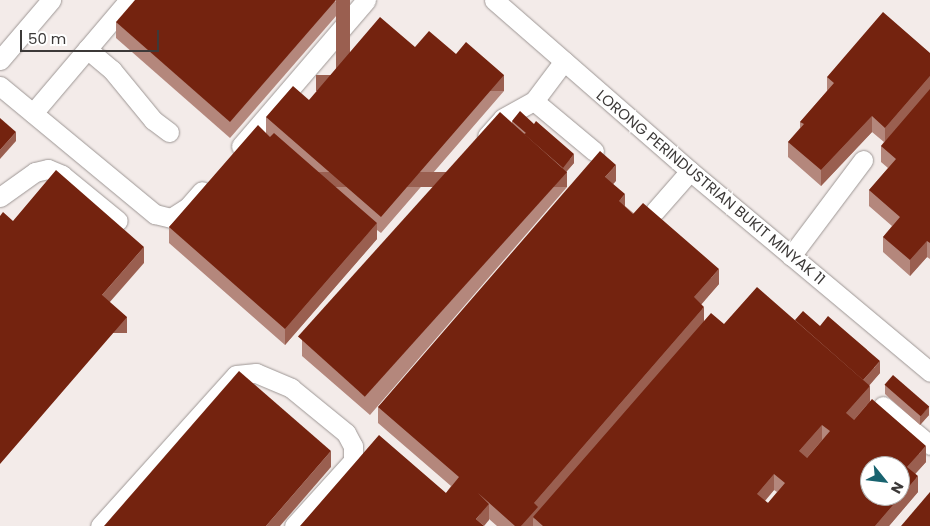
<!DOCTYPE html>
<style>
body{margin:0}
#map{position:relative;width:930px;height:526px;overflow:hidden;background:#f3ebe9;font-family:Poppins,sans-serif}
div>[style]{position:absolute}
.roads{filter:drop-shadow(0 0 1px #9d9694) drop-shadow(0 0 1px #9d9694)}
.minor>*{height:19px;margin:-9.5px;padding:0 9.5px;transform-origin:9.5px;border-radius:9.5px;background:#fff}
.wall>*{inset:0;background:#b4877c}
.shaded-wall>*{inset:0;background:#9a5f50;transform-origin:0 0}
.building>*{inset:0;background:#74230f;transform-origin:0 0}
span{translate:-50% -50%;white-space:nowrap;text-align:center;line-height:1.15;-webkit-text-stroke:5px #fff;paint-order:stroke}
.street-label{font-size:15px;color:#3c3938}
.north{position:absolute;left:860px;top:456px;width:50px;height:50px;box-sizing:border-box;background:#fff;border:1px solid #b1b0af;border-radius:50%;rotate:119deg;font-size:14px;font-weight:700;line-height:20px;text-align:center;color:#3c3938}
.north::after{content:'';display:block;margin:auto;width:18px;height:22px;background:#18636f;clip-path:polygon(50% 0,100% 100%,50% 72%,0 100%)}
.scale{position:absolute;left:20px;top:30px;width:139px;height:22px;box-sizing:border-box;border:2px solid #3c3938;border-top:0;padding-left:6px;font-size:15px;line-height:18px;white-space:nowrap;color:#3c3938;-webkit-text-stroke:4px #fff;paint-order:stroke}
</style>
<div id="map">
<div class="roads">
<div class="minor">
<div style="left:494px;top:0;width:260px;rotate:41.1deg"></div>
<div style="left:690px;top:171px;width:313px;rotate:39.9deg"></div>
<div style="left:87px;top:49px;width:33px;rotate:40deg"></div>
<div style="left:112px;top:70px;width:65px;rotate:50.6deg"></div>
<div style="left:153px;top:120px;width:20px;rotate:37deg"></div>
<div style="left:0;top:60px;width:79px;rotate:-49.6deg"></div>
<div style="left:0;top:86px;width:201px;rotate:39.6deg"></div>
<div style="left:155px;top:214px;width:16px;rotate:14deg"></div>
<div style="left:171px;top:218px;width:20px;rotate:-33deg"></div>
<div style="left:188px;top:207px;width:21px;rotate:-49deg"></div>
<div style="left:534px;top:101px;width:78px;rotate:39.8deg"></div>
<div style="left:33px;top:113px;width:148px;rotate:-49.7deg"></div>
<div style="left:487px;top:136px;width:24px;rotate:-48deg"></div>
<div style="left:503px;top:118px;width:35px;rotate:-29deg"></div>
<div style="left:534px;top:101px;width:50px;rotate:-53.1deg"></div>
<div style="left:241px;top:146px;width:192px;rotate:-49.4deg"></div>
<div style="left:0;top:197px;width:43px;rotate:-35.5deg"></div>
<div style="left:35px;top:172px;width:13px;rotate:-13deg"></div>
<div style="left:48px;top:169px;width:15px;rotate:23deg"></div>
<div style="left:62px;top:175px;width:72px;rotate:39.4deg"></div>
<div style="left:655px;top:211px;width:53px;rotate:-48.8deg"></div>
<div style="left:791px;top:256px;width:120px;rotate:-53.1deg"></div>
<div style="left:883px;top:406px;width:61px;rotate:39.7deg"></div>
<div style="left:100px;top:526px;width:203px;rotate:-48deg"></div>
<div style="left:236px;top:375px;width:20px;rotate:-6deg"></div>
<div style="left:256px;top:373px;width:38px;rotate:23deg"></div>
<div style="left:291px;top:388px;width:71px;rotate:39.3deg"></div>
<div style="left:346px;top:433px;width:15px;rotate:62deg"></div>
<div style="left:353px;top:446px;width:15px;rotate:90deg"></div>
<div style="left:353px;top:461px;width:88px;rotate:132.2deg"></div>
</div>
</div>
<div class="wall">
<div style="clip-path:polygon(350px 0,230px 138px,116px 38px,116px 22px)"></div>
<div style="clip-path:polygon(415px 47px,456px 54px,504px 91px,381px 233px,377px 230px,377px 239px,285px 345px,169px 243px,169px 227px,266px 133px,266px 117px,309px 100px)"></div>
<div style="clip-path:polygon(930px 53px,930px 259px,927px 257px,910px 276px,883px 252px,883px 237px,892px 226px,869px 206px,869px 190px,888px 168px,881px 162px,881px 146px,884px 142px,872px 132px,821px 186px,788px 157px,788px 142px,800px 128px,800px 122px,827px 91px,827px 77px)"></div>
<div style="clip-path:polygon(512px 121px,534px 124px,574px 163px,567px 171px,567px 187px,370px 415px,302px 356px,302px 340px,512px 123px)"></div>
<div style="clip-path:polygon(evenodd,616px 181px,613px 184px,625px 206px,719px 284px,701px 304px,704px 321px,724px 324px,795px 320px,820px 326px,880px 373px,869px 385px,870px 401px,926px 462px,915px 474px,918px 492px,889px 526px,497px 526px,489px 519px,489px 520px,446px 493px,451px 486px,378px 423px,378px 407px,616px 181px,774px 490px,777px 492px,768px 503px,765px 501px,774px 490px)"></div>
<div style="clip-path:polygon(885px 385px,929px 415px,920px 425px,885px 394px)"></div>
</div>
<div class="shaded-wall">
<div style="left:336px;top:0;width:14px;height:162px"></div>
<div style="left:504px;top:75px;width:16px;height:188px;rotate:90deg"></div>
<div style="clip-path:polygon(930px 76px,930px 92px,885px 144px,885px 128px)"></div>
<div style="clip-path:polygon(872px 116px,872px 132px,821px 186px,821px 170px)"></div>
<div style="clip-path:polygon(16px 132px,16px 141px,0 159px,0 150px)"></div>
<div style="clip-path:polygon(574px 154px,574px 163px,559px 180px,559px 172px)"></div>
<div style="clip-path:polygon(616px 165px,616px 181px,605px 193px,605px 177px)"></div>
<div style="left:567px;top:172px;width:15px;height:301px;rotate:90deg"></div>
<div style="clip-path:polygon(625px 194px,625px 210px,619px 201px)"></div>
<div style="clip-path:polygon(377px 223px,377px 239px,285px 345px,285px 329px)"></div>
<div style="clip-path:polygon(927px 241px,927px 257px,910px 276px,910px 260px)"></div>
<div style="clip-path:polygon(144px 247px,144px 263px,102px 311px,102px 295px)"></div>
<div style="clip-path:polygon(719px 269px,719px 284px,694px 313px,694px 297px)"></div>
<div style="clip-path:polygon(704px 307px,704px 322px,534px 519px,533px 517px,533px 526px,521px 526px,534px 503px)"></div>
<div style="left:127px;top:317px;width:16px;height:194px;rotate:90deg"></div>
<div style="clip-path:polygon(880px 361px,880px 373px,862px 394px,862px 382px)"></div>
<div style="clip-path:polygon(870px 386px,870px 401px,846px 429px,846px 413px)"></div>
<div style="clip-path:polygon(929px 406px,929px 415px,920px 425px,920px 417px)"></div>
<div style="clip-path:polygon(822px 425px,822px 440px,799px 467px,799px 451px)"></div>
<div style="clip-path:polygon(926px 446px,926px 462px,907px 483px,907px 467px)"></div>
<div style="clip-path:polygon(331px 451px,331px 467px,280px 526px,266px 526px)"></div>
<div style="clip-path:polygon(774px 474px,774px 490px,757px 510px,757px 494px)"></div>
<div style="clip-path:polygon(918px 476px,918px 492px,889px 526px,875px 526px)"></div>
<div style="clip-path:polygon(489px 504px,489px 520px,484px 526px,476px 519px)"></div>
</div>
<div class="building">
<div style="clip-path:polygon(135px 0,336px 0,230px 122px,116px 22px)"></div>
<div style="clip-path:polygon(883px 12px,930px 53px,930px 76px,885px 128px,872px 116px,821px 170px,788px 142px,804px 124px,800px 122px,834px 83px,827px 77px)"></div>
<div style="clip-path:polygon(380px 17px,415px 47px,429px 31px,456px 54px,466px 42px,504px 75px,381px 217px,266px 117px,293px 86px,309px 100px)"></div>
<div style="clip-path:polygon(930px 89px,930px 243px,927px 241px,910px 260px,883px 237px,900px 217px,869px 190px,896px 159px,881px 146px)"></div>
<div style="clip-path:polygon(520px 111px,534px 124px,536px 121px,574px 154px,563px 168px,524px 134px,526px 133px,512px 121px)"></div>
<div style="left:500px;top:112px;width:90px;height:302px;rotate:42deg"></div>
<div style="clip-path:polygon(0 118px,16px 132px,0 150px)"></div>
<div style="clip-path:polygon(258px 125px,270px 137px,274px 133px,377px 223px,285px 329px,169px 227px)"></div>
<div style="clip-path:polygon(600px 151px,616px 165px,605px 177px,625px 194px,619px 201px,633px 214px,643px 203px,719px 269px,694px 297px,704px 307px,534px 503px,538px 507px,521px 526px,515px 526px,478px 493px,489px 504px,476px 519px,484px 526px,300px 526px,379px 435px,446px 493px,459px 477px,378px 407px)"></div>
<div style="clip-path:polygon(56px 170px,144px 247px,102px 295px,127px 317px,0 464px,0 216px,3px 212px,13px 221px)"></div>
<div style="clip-path:polygon(evenodd,757px 287px,870px 386px,846px 413px,854px 420px,872px 399px,926px 446px,907px 467px,918px 476px,875px 526px,543px 526px,533px 517px,711px 313px,724px 324px,757px 287px,822px 425px,830px 431px,807px 458px,799px 451px,822px 425px,757px 287px,870px 466px,900px 466px,900px 496px,870px 496px,870px 466px,757px 287px,774px 474px,785px 483px,768px 503px,757px 494px,774px 474px)"></div>
<div style="clip-path:polygon(803px 311px,820px 326px,828px 316px,880px 361px,863px 380px,795px 320px)"></div>
<div style="clip-path:polygon(239px 371px,331px 451px,266px 526px,104px 526px)"></div>
<div style="left:893px;top:375px;width:48px;height:13px;rotate:41deg"></div>
<div style="clip-path:polygon(930px 492px,930px 526px,901px 526px)"></div>
</div>
<div class="street-label">
<span style="left:711px;top:187px;rotate:40deg">LORONG PERINDUSTRIAN BUKIT MINYAK 11</span>
</div>
<div class="north">N</div>
<div class="scale">50 m</div>
</div>
